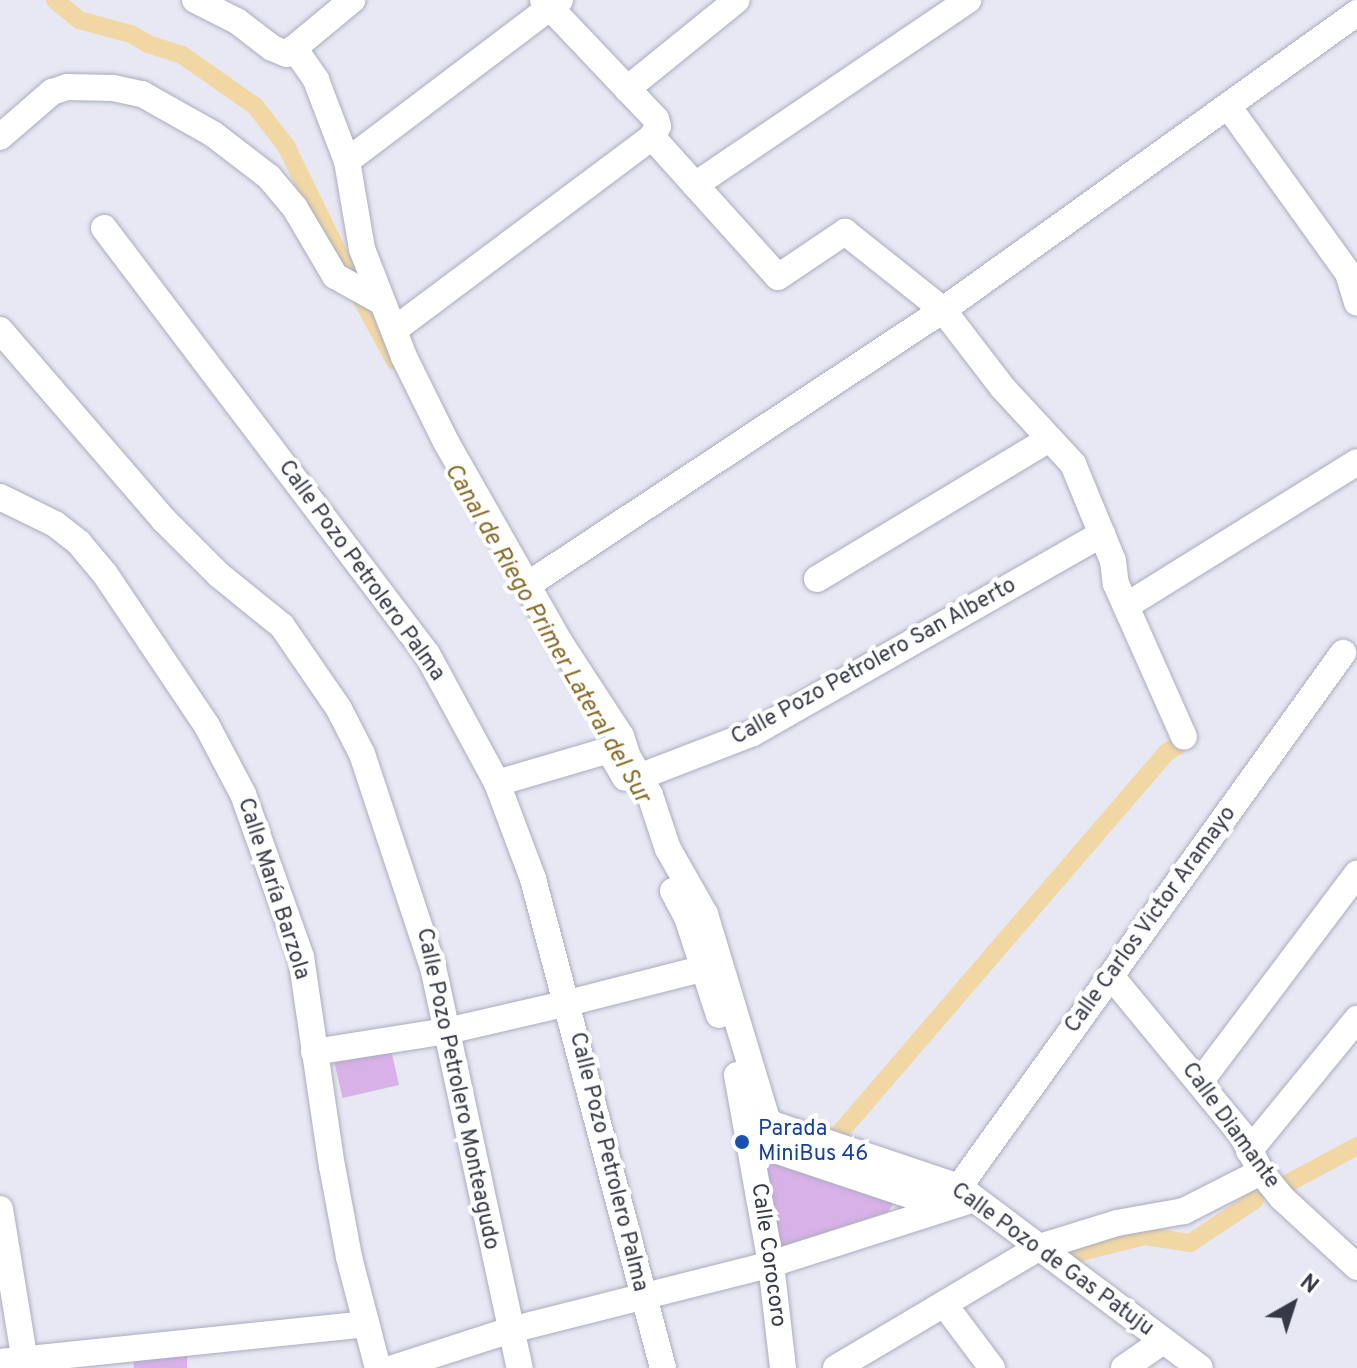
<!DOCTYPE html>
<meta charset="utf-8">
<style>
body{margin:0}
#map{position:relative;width:1357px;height:1368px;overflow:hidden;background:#e8e8f4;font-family:Overpass,sans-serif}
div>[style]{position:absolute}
.green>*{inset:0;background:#d8b1e8;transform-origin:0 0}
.canal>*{height:18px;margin:-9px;padding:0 9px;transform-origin:9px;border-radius:9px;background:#f0d7a4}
.roads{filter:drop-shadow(0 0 2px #aaacbf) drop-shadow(0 0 2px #aaacbf)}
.minor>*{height:26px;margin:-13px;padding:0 13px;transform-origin:13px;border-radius:13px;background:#fff}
.dots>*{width:22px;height:22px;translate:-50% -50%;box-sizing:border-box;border:4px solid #fff;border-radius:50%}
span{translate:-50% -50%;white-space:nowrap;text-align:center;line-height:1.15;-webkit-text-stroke:8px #fff;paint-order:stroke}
.street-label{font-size:22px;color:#363947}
.transit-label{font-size:22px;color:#164399}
.left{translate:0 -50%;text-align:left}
.water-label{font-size:24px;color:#8a6c28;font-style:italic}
.north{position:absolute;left:1253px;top:1264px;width:80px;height:80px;-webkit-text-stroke:6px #fff;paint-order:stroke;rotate:39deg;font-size:22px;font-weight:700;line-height:32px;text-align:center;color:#363947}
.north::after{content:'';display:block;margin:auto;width:28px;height:36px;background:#363947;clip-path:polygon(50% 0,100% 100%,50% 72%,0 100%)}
</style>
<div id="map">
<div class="green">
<div style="left:391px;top:1050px;width:36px;height:58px;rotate:77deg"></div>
<div style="clip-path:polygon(770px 1160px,890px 1200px,893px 1204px,888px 1212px,783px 1246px,780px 1245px,765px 1166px)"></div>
<div style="clip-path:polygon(187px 1356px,187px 1368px,134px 1368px,133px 1359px)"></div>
</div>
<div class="canal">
<div style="left:55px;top:0;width:31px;rotate:40deg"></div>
<div style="left:79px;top:20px;width:54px;rotate:15.1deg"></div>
<div style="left:131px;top:34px;width:20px;rotate:30deg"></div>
<div style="left:148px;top:44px;width:36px;rotate:18deg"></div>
<div style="left:182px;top:55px;width:89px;rotate:34.9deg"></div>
<div style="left:255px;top:106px;width:51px;rotate:52.2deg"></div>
<div style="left:286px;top:146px;width:144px;rotate:64deg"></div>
<div style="left:362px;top:300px;width:69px;rotate:61.6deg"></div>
<div style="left:825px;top:1150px;width:525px;rotate:-49.33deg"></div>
<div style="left:1167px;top:752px;width:13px;rotate:-29deg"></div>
<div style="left:1283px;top:1186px;width:84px;rotate:-28.4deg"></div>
<div style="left:1081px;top:1252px;width:66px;rotate:-14deg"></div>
<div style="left:1145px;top:1236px;width:46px;rotate:8.8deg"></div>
<div style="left:1190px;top:1243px;width:78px;rotate:-33.5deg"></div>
</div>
<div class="roads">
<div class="minor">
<div style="left:195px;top:0;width:47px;rotate:26.6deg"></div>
<div style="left:237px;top:21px;width:44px;rotate:37.6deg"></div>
<div style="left:272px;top:48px;width:16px;rotate:22deg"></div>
<div style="left:287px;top:54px;width:85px;rotate:-39.7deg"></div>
<div style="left:543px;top:0;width:164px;rotate:46.5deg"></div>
<div style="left:656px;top:119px;width:7px;rotate:74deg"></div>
<div style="left:658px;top:126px;width:13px;rotate:119deg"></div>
<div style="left:652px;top:137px;width:188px;rotate:48deg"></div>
<div style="left:778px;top:277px;width:81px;rotate:-33.9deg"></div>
<div style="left:845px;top:232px;width:125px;rotate:38.5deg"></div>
<div style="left:943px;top:310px;width:97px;rotate:52.5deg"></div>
<div style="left:1002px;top:387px;width:105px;rotate:47.3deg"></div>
<div style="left:1073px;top:464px;width:105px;rotate:67.6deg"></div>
<div style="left:1113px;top:561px;width:23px;rotate:83deg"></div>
<div style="left:1116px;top:584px;width:167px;rotate:66deg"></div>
<div style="left:294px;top:48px;width:39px;rotate:55deg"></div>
<div style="left:316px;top:80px;width:87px;rotate:69.1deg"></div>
<div style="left:347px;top:161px;width:89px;rotate:80.3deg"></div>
<div style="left:362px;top:249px;width:116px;rotate:68.7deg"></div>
<div style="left:404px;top:357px;width:95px;rotate:63.7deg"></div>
<div style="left:446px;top:442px;width:229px;rotate:60.4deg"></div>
<div style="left:559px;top:641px;width:113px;rotate:56.9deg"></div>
<div style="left:621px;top:736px;width:22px;rotate:72deg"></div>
<div style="left:628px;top:757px;width:44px;rotate:59.9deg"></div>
<div style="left:650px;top:795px;width:57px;rotate:71.6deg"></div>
<div style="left:668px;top:849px;width:75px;rotate:60.4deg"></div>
<div style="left:705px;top:914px;width:214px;rotate:73.2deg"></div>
<div style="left:767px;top:1119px;width:7px;rotate:45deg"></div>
<div style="left:772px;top:1124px;width:197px;rotate:18.6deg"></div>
<div style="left:959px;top:1187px;width:301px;rotate:36.9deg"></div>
<div style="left:627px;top:89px;width:141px;rotate:-39deg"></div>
<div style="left:1228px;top:106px;width:206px;rotate:54.3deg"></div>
<div style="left:1348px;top:273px;width:31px;rotate:73deg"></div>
<div style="left:0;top:137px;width:69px;rotate:-40.9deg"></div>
<div style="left:52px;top:92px;width:16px;rotate:-18deg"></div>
<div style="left:67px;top:87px;width:46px;rotate:1.2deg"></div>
<div style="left:113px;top:88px;width:30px;rotate:12deg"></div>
<div style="left:142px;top:94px;width:81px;rotate:29.4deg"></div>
<div style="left:213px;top:134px;width:71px;rotate:37.5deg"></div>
<div style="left:269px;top:177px;width:40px;rotate:50deg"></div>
<div style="left:295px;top:208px;width:79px;rotate:59.5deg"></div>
<div style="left:335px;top:276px;width:54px;rotate:29deg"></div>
<div style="left:347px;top:161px;width:267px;rotate:-37.1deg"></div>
<div style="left:695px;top:185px;width:330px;rotate:-34.1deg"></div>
<div style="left:104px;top:228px;width:535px;rotate:52.83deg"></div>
<div style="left:427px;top:654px;width:147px;rotate:61.5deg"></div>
<div style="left:497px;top:783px;width:103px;rotate:69.4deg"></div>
<div style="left:533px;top:879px;width:506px;rotate:75.11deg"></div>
<div style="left:0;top:330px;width:250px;rotate:49.2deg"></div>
<div style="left:163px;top:519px;width:79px;rotate:45deg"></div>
<div style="left:219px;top:575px;width:81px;rotate:39deg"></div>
<div style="left:282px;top:626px;width:101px;rotate:55.5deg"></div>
<div style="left:339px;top:709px;width:51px;rotate:62.9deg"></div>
<div style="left:362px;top:754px;width:225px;rotate:71.6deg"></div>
<div style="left:433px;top:967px;width:410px;rotate:77.8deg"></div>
<div style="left:394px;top:330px;width:322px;rotate:-36.8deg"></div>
<div style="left:0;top:497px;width:61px;rotate:26.1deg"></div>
<div style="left:55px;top:524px;width:31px;rotate:38deg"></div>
<div style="left:79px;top:543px;width:40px;rotate:50deg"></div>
<div style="left:105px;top:574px;width:183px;rotate:56.1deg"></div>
<div style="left:207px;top:726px;width:77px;rotate:62.1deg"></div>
<div style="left:243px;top:794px;width:173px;rotate:70.4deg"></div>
<div style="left:301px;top:957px;width:211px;rotate:81.6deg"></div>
<div style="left:332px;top:1166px;width:93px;rotate:79.4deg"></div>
<div style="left:349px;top:1257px;width:115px;rotate:75.4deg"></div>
<div style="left:817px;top:579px;width:269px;rotate:-31.1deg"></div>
<div style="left:529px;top:584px;width:496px;rotate:-33.5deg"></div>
<div style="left:943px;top:310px;width:510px;rotate:-35.66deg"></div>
<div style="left:1126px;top:606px;width:272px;rotate:-31.9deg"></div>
<div style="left:639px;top:777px;width:122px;rotate:-21.1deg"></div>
<div style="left:753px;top:733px;width:402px;rotate:-29.7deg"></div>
<div style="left:497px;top:783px;width:117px;rotate:-16.4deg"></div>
<div style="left:609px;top:750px;width:32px;rotate:60deg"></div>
<div style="left:673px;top:891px;width:30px;rotate:62deg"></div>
<div style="left:687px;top:917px;width:103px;rotate:71.9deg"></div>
<div style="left:1111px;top:976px;width:206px;rotate:50.5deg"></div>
<div style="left:1242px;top:1135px;width:42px;rotate:62.8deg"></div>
<div style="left:1261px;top:1172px;width:33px;rotate:51deg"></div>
<div style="left:1282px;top:1198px;width:102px;rotate:42.6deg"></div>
<div style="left:314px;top:1052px;width:135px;rotate:-9deg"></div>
<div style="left:447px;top:1031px;width:124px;rotate:-13deg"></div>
<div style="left:568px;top:1003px;width:137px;rotate:-14.3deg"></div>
<div style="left:701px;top:969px;width:16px;rotate:-43deg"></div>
<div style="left:737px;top:1075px;width:192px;rotate:79.8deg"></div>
<div style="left:771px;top:1264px;width:105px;rotate:83.4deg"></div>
<div style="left:1200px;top:1082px;width:261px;rotate:-53deg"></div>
<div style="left:751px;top:1142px;width:205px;rotate:18.5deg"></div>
<div style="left:1249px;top:1151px;width:171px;rotate:-50.7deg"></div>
<div style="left:959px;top:1187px;width:658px;rotate:-54.28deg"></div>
<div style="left:0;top:1209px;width:161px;rotate:80.7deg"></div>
<div style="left:944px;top:1304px;width:80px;rotate:53.1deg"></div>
<div style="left:0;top:1362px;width:367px;rotate:-5.9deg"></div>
<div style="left:393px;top:1368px;width:124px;rotate:-17.9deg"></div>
<div style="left:511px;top:1330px;width:268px;rotate:-14.2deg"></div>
<div style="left:771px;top:1264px;width:214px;rotate:-17.7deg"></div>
<div style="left:836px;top:1368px;width:237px;rotate:-30.7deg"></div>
<div style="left:1040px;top:1247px;width:81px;rotate:-17.3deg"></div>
<div style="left:1117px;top:1223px;width:68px;rotate:-10.2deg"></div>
<div style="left:1184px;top:1211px;width:86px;rotate:-26.9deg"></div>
<div style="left:1124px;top:1368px;width:47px;rotate:-34.7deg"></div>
</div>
</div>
<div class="dots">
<div style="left:742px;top:1142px;background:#1a4fb4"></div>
</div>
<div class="street-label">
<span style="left:361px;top:571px;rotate:54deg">Calle Pozo Petrolero Palma</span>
<span style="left:874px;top:662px;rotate:-29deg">Calle Pozo Petrolero San Alberto</span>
<span style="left:273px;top:889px;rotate:72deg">Calle María Barzola</span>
<span style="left:1151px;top:920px;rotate:-54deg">Calle Carlos Victor Aramayo</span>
<span style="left:457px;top:1089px;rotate:78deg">Calle Pozo Petrolero Monteagudo</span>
<span style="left:1230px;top:1126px;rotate:54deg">Calle Diamante</span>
<span style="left:608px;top:1162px;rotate:76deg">Calle Pozo Petrolero Palma</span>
<span style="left:768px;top:1255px;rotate:82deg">Calle Corocoro</span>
<span style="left:1052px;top:1260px;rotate:36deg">Calle Pozo de Gas Patuju</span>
</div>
<div class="transit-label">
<span class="left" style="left:758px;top:1142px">Parada<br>MiniBus 46</span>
</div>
<div class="water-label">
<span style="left:546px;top:634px;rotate:60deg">Canal de Riego Primer Lateral del Sur</span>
</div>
<div class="north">N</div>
</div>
